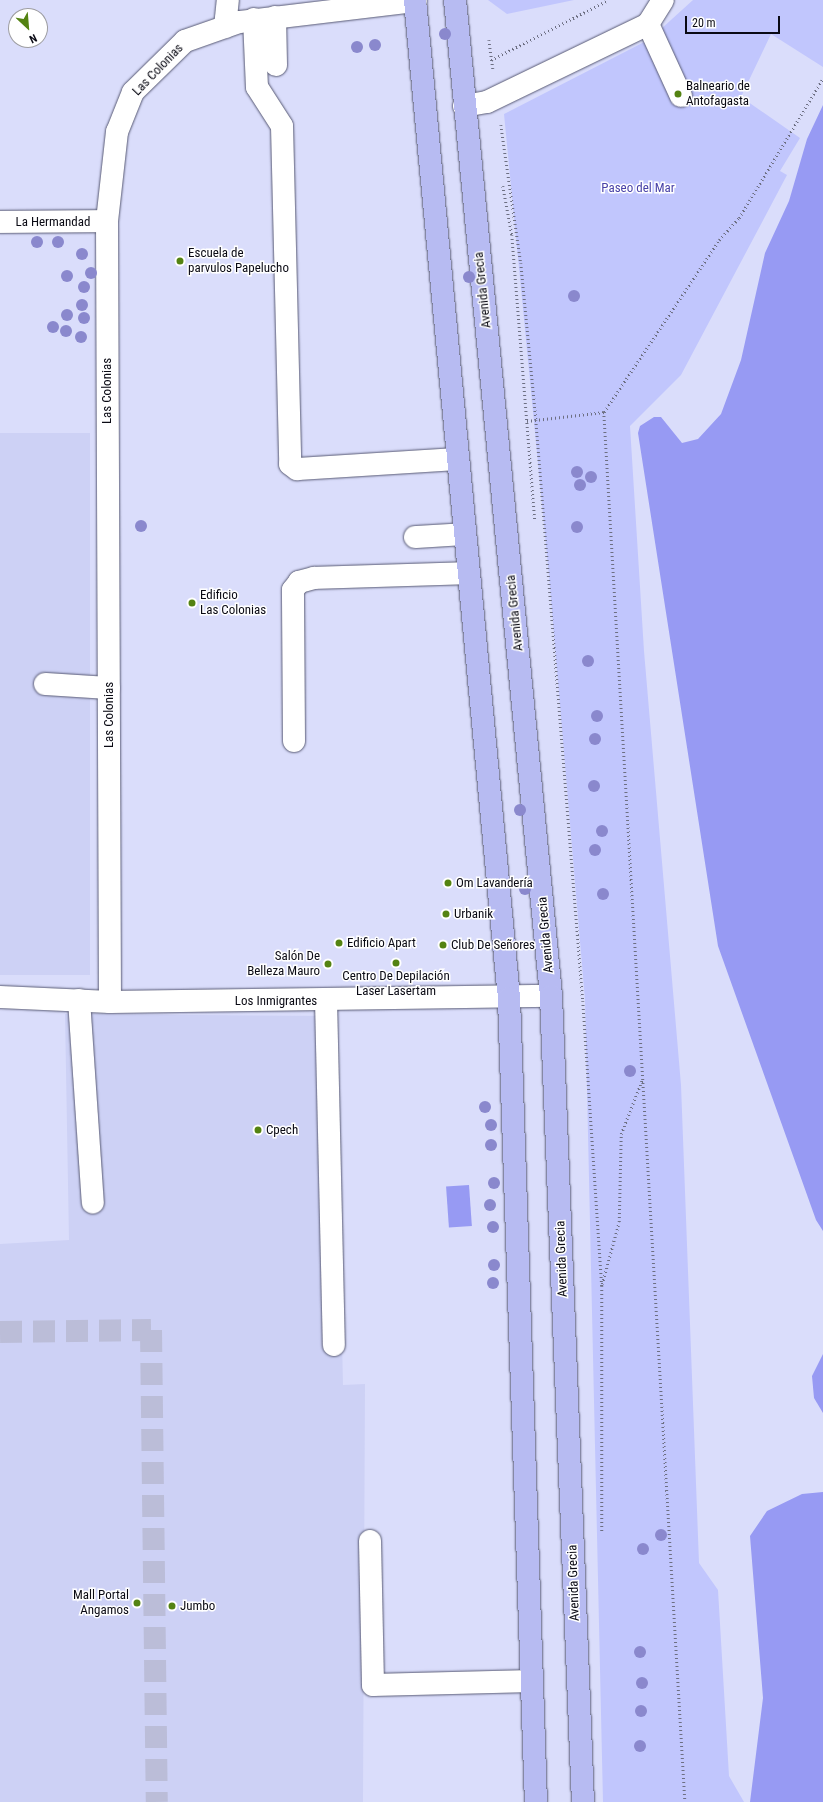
<!DOCTYPE html>
<meta charset="utf-8">
<style>
body{margin:0}
#map{position:relative;width:823px;height:1802px;overflow:hidden;background:#daddfb;font-family:"Roboto Condensed",sans-serif}
div>[style]{position:absolute}
.built>*{inset:0;background:#cdd1f5;transform-origin:0 0}
.green>*{inset:0;background:#c1c6fd}
.water>*{inset:0;background:#979af3;transform-origin:0 0}
.minor-tunnel>*{height:22px;margin-top:-11px;transform-origin:0;background:repeating-linear-gradient(90deg,#bbbdd8 0 22px,transparent 0 33px)}
.path>*{height:2.5px;margin-top:-1.25px;transform-origin:0;background:repeating-linear-gradient(90deg,#6d6f82 0 1px,transparent 0 4px)}
.roads{filter:drop-shadow(0 0 1px #585a74) drop-shadow(0 0 1px #585a74)}
.minor>*{height:22px;margin:-11px;padding:0 11px;transform-origin:11px;border-radius:11px;background:#fff}
.highway>*{height:22px;margin:-11px;padding:0 11px;transform-origin:11px;border-radius:11px;background:#b7bbf2}
.trees>*{width:12px;height:12px;margin:-6px;border-radius:50%;background:#8a88cd}
.dots>*{width:11px;height:11px;translate:-50% -50%;box-sizing:border-box;border:2px solid #fff;border-radius:50%}
span{translate:-50% -50%;white-space:nowrap;text-align:center;line-height:1.15;-webkit-text-stroke:3px #fff;paint-order:stroke}
.street-label{font-size:13px;color:#0a0a14}
.poi-label{font-size:13px;color:#0a0a14}
.left{translate:0 -50%;text-align:left}
.right{translate:-100% -50%;text-align:right}
.park-label{font-size:13px;color:#4942a8}
.north{position:absolute;left:8px;top:8px;width:40px;height:40px;box-sizing:border-box;background:#fff;border:1px solid #9d9da1;border-radius:50%;rotate:154deg;font-size:11px;font-weight:700;line-height:16px;text-align:center;color:#0a0a14}
.north::after{content:'';display:block;margin:auto;width:14px;height:18px;background:#548312;clip-path:polygon(50% 0,100% 100%,50% 72%,0 100%)}
.scale{position:absolute;left:685px;top:16px;width:95px;height:18px;box-sizing:border-box;border:2px solid #0a0a14;border-top:0;padding-left:5px;font-size:12px;line-height:14px;white-space:nowrap;color:#0a0a14;-webkit-text-stroke:3px #fff;paint-order:stroke}
</style>
<div id="map">
<div class="built">
<div style="left:0;top:433px;width:90px;height:542px"></div>
<div style="clip-path:polygon(65px 1014px,335px 1016px,343px 1385px,365px 1384px,363px 1802px,0 1802px,0 1244px,69px 1240px)"></div>
</div>
<div class="green">
<div style="clip-path:polygon(488px 0,574px 0,507px 14px)"></div>
<div style="clip-path:polygon(693px 0,823px 0,823px 67px,771px 34px,741px 97px,800px 138px,780px 171px,787px 175px,681px 375px,630px 426px,644px 651px,681px 1085px,699px 1563px,718px 1590px,729px 1776px,744px 1802px,603px 1802px,585px 1000px,549px 576px,504px 114px,650px 39px)"></div>
</div>
<div class="water">
<div style="clip-path:polygon(823px 105px,823px 1231px,816px 1220px,718px 946px,638px 433px,640px 426px,654px 417px,661px 417px,682px 443px,698px 439px,721px 414px,741px 360px,765px 253px,789px 201px,807px 139px)"></div>
<div style="left:469px;top:1185px;width:41px;height:23px;rotate:86deg"></div>
<div style="clip-path:polygon(823px 1354px,823px 1413px,814px 1398px,812px 1376px)"></div>
<div style="clip-path:polygon(823px 1492px,823px 1802px,750px 1802px,763px 1698px,750px 1536px,767px 1511px,802px 1494px)"></div>
</div>
<div class="minor-tunnel">
<div style="left:0;top:1332px;width:151px;rotate:-0.8deg"></div>
<div style="left:151px;top:1330px;width:472px;rotate:89.3deg"></div>
</div>
<div class="path">
<div style="left:489px;top:40px;width:29px;rotate:82deg"></div>
<div style="left:491px;top:60px;width:131px;rotate:-27.1deg"></div>
<div style="left:501px;top:125px;width:139px;rotate:81.8deg"></div>
<div style="left:521px;top:263px;width:158px;rotate:84.5deg"></div>
<div style="left:536px;top:420px;width:583px;rotate:85.38deg"></div>
<div style="left:583px;top:1001px;width:286px;rotate:86.2deg"></div>
<div style="left:602px;top:1286px;width:246px;rotate:90deg"></div>
<div style="left:503px;top:186px;width:50px;rotate:79.6deg"></div>
<div style="left:512px;top:235px;width:285px;rotate:85.4deg"></div>
<div style="left:604px;top:412px;width:1392px;rotate:86.66deg"></div>
<div style="left:527px;top:421px;width:78px;rotate:-6.7deg"></div>
<div style="left:604px;top:412px;width:207px;rotate:-56.2deg"></div>
<div style="left:719px;top:240px;width:30px;rotate:-48deg"></div>
<div style="left:739px;top:218px;width:163px;rotate:-59deg"></div>
<div style="left:602px;top:1284px;width:64px;rotate:-74.7deg"></div>
<div style="left:619px;top:1222px;width:88px;rotate:-88.7deg"></div>
<div style="left:621px;top:1134px;width:58px;rotate:-68.7deg"></div>
</div>
<div class="roads">
<div class="minor">
<div style="left:275px;top:17px;width:48px;rotate:88.8deg"></div>
<div style="left:254px;top:19px;width:68px;rotate:87.5deg"></div>
<div style="left:257px;top:87px;width:46px;rotate:57.3deg"></div>
<div style="left:282px;top:126px;width:338px;rotate:88.6deg"></div>
<div style="left:290px;top:464px;width:9px;rotate:36deg"></div>
<div style="left:297px;top:469px;width:161px;rotate:-3.6deg"></div>
<div style="left:648px;top:24px;width:79px;rotate:65.4deg"></div>
<div style="left:225px;top:27px;width:27px;rotate:-84deg"></div>
<div style="left:464px;top:106px;width:23px;rotate:-10deg"></div>
<div style="left:487px;top:102px;width:179px;rotate:-25.8deg"></div>
<div style="left:648px;top:24px;width:28px;rotate:-58deg"></div>
<div style="left:0;top:222px;width:107px;rotate:-0.5deg"></div>
<div style="left:415px;top:537px;width:50px;rotate:-3.4deg"></div>
<div style="left:45px;top:684px;width:64px;rotate:3.6deg"></div>
<div style="left:294px;top:741px;width:151px;rotate:-90.4deg"></div>
<div style="left:293px;top:590px;width:10px;rotate:-53deg"></div>
<div style="left:299px;top:582px;width:16px;rotate:-15deg"></div>
<div style="left:314px;top:578px;width:155px;rotate:-1.8deg"></div>
<div style="left:0;top:997px;width:110px;rotate:2.6deg"></div>
<div style="left:110px;top:1002px;width:441px;rotate:-0.8deg"></div>
<div style="left:79px;top:1000px;width:203px;rotate:86.1deg"></div>
<div style="left:326px;top:1000px;width:345px;rotate:88.7deg"></div>
<div style="left:110px;top:1002px;width:781px;rotate:-90.22deg"></div>
<div style="left:107px;top:221px;width:90px;rotate:-83.6deg"></div>
<div style="left:117px;top:132px;width:43px;rotate:-68.2deg"></div>
<div style="left:133px;top:92px;width:73px;rotate:-44.4deg"></div>
<div style="left:185px;top:41px;width:57px;rotate:-19.4deg"></div>
<div style="left:239px;top:22px;width:178px;rotate:-6.8deg"></div>
<div style="left:370px;top:1541px;width:144px;rotate:88.8deg"></div>
<div style="left:373px;top:1685px;width:159px;rotate:-1.4deg"></div>
</div>
<div class="highway">
<div style="left:415px;top:0;width:1002px;rotate:84.62deg"></div>
<div style="left:509px;top:998px;width:804px;rotate:88.08deg"></div>
<div style="left:455px;top:0;width:1001px;rotate:84.49deg"></div>
<div style="left:551px;top:996px;width:807px;rotate:87.73deg"></div>
</div>
</div>
<div class="trees">
<div style="left:445px;top:34px"></div>
<div style="left:375px;top:45px"></div>
<div style="left:357px;top:47px"></div>
<div style="left:37px;top:242px"></div>
<div style="left:58px;top:242px"></div>
<div style="left:82px;top:254px"></div>
<div style="left:91px;top:273px"></div>
<div style="left:67px;top:276px"></div>
<div style="left:469px;top:277px"></div>
<div style="left:84px;top:287px"></div>
<div style="left:574px;top:296px"></div>
<div style="left:82px;top:305px"></div>
<div style="left:67px;top:315px"></div>
<div style="left:84px;top:318px"></div>
<div style="left:53px;top:327px"></div>
<div style="left:66px;top:331px"></div>
<div style="left:81px;top:337px"></div>
<div style="left:577px;top:472px"></div>
<div style="left:591px;top:477px"></div>
<div style="left:580px;top:485px"></div>
<div style="left:141px;top:526px"></div>
<div style="left:577px;top:527px"></div>
<div style="left:588px;top:661px"></div>
<div style="left:597px;top:716px"></div>
<div style="left:595px;top:739px"></div>
<div style="left:594px;top:786px"></div>
<div style="left:520px;top:810px"></div>
<div style="left:602px;top:831px"></div>
<div style="left:595px;top:850px"></div>
<div style="left:525px;top:889px"></div>
<div style="left:603px;top:894px"></div>
<div style="left:630px;top:1071px"></div>
<div style="left:485px;top:1107px"></div>
<div style="left:491px;top:1125px"></div>
<div style="left:491px;top:1145px"></div>
<div style="left:494px;top:1183px"></div>
<div style="left:490px;top:1205px"></div>
<div style="left:493px;top:1227px"></div>
<div style="left:494px;top:1265px"></div>
<div style="left:493px;top:1283px"></div>
<div style="left:661px;top:1535px"></div>
<div style="left:643px;top:1549px"></div>
<div style="left:640px;top:1652px"></div>
<div style="left:642px;top:1683px"></div>
<div style="left:641px;top:1711px"></div>
<div style="left:640px;top:1746px"></div>
</div>
<div class="dots">
<div style="left:678px;top:94px;background:#548312"></div>
<div style="left:180px;top:261px;background:#548312"></div>
<div style="left:192px;top:603px;background:#548312"></div>
<div style="left:448px;top:883px;background:#548312"></div>
<div style="left:446px;top:914px;background:#548312"></div>
<div style="left:339px;top:943px;background:#548312"></div>
<div style="left:443px;top:945px;background:#548312"></div>
<div style="left:396px;top:963px;background:#548312"></div>
<div style="left:328px;top:964px;background:#548312"></div>
<div style="left:258px;top:1130px;background:#548312"></div>
<div style="left:137px;top:1603px;background:#548312"></div>
<div style="left:172px;top:1606px;background:#548312"></div>
</div>
<div class="street-label">
<span style="left:158px;top:70px;rotate:-46deg">Las Colonias</span>
<span style="left:53px;top:222px">La Hermandad</span>
<span style="left:483px;top:290px;rotate:-96deg">Avenida Grecia</span>
<span style="left:107px;top:391px;rotate:-90deg">Las Colonias</span>
<span style="left:515px;top:613px;rotate:-96deg">Avenida Grecia</span>
<span style="left:109px;top:715px;rotate:-90deg">Las Colonias</span>
<span style="left:546px;top:935px;rotate:-95deg">Avenida Grecia</span>
<span style="left:276px;top:1001px">Los Inmigrantes</span>
<span style="left:562px;top:1259px;rotate:-92deg">Avenida Grecia</span>
<span style="left:574px;top:1583px;rotate:-92deg">Avenida Grecia</span>
</div>
<div class="poi-label">
<span class="left" style="left:686px;top:94px">Balneario de<br>Antofagasta</span>
<span class="left" style="left:188px;top:261px">Escuela de<br>parvulos Papelucho</span>
<span class="left" style="left:200px;top:603px">Edificio<br>Las Colonias</span>
<span class="left" style="left:456px;top:883px">Om Lavandería</span>
<span class="left" style="left:454px;top:914px">Urbanik</span>
<span class="left" style="left:347px;top:943px">Edificio Apart</span>
<span class="left" style="left:451px;top:945px">Club De Señores</span>
<span class="right" style="left:320px;top:964px">Salón De<br>Belleza Mauro</span>
<span style="left:396px;top:984px">Centro De Depilación<br>Laser Lasertam</span>
<span class="left" style="left:266px;top:1130px">Cpech</span>
<span class="right" style="left:129px;top:1603px">Mall Portal<br>Angamos</span>
<span class="left" style="left:180px;top:1606px">Jumbo</span>
</div>
<div class="park-label">
<span style="left:638px;top:188px">Paseo del Mar</span>
</div>
<div class="north">N</div>
<div class="scale">20 m</div>
</div>
